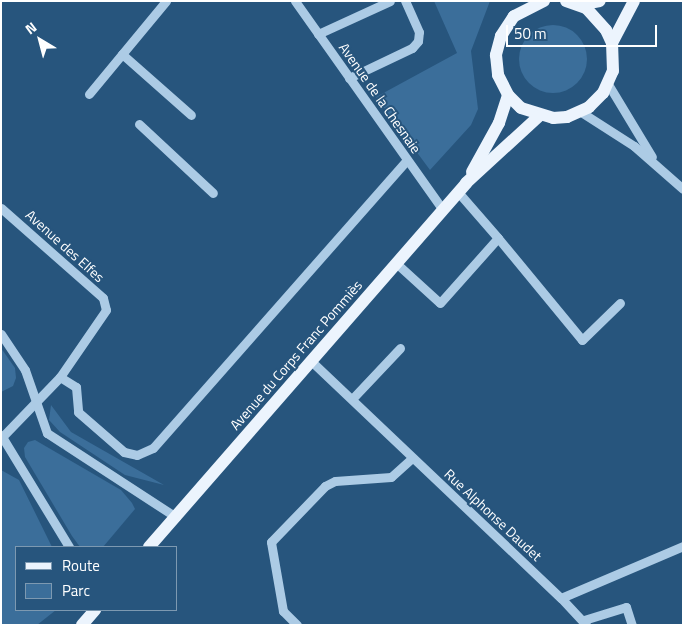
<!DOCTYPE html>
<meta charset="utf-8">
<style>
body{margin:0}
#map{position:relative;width:684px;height:626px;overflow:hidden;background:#27557d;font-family:"Titillium Web",sans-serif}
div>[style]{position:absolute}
.green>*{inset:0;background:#3b6e9a}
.round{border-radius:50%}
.minor>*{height:9px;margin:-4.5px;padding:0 4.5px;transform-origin:4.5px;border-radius:4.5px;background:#accbe5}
.major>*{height:12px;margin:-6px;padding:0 6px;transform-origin:6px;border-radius:6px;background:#ecf4fd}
span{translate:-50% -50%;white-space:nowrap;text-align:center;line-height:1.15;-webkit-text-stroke:4px #27557d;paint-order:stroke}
.street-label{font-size:14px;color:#fff}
.frame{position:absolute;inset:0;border:2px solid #fff;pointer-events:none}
.legend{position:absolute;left:15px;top:546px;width:162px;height:65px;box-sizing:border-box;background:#27557d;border:1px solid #7d99b1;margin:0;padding:6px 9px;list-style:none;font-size:15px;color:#fff}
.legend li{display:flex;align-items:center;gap:10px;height:25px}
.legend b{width:25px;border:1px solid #7d99b1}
.north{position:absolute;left:15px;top:15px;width:50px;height:50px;-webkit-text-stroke:4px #27557d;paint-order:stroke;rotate:323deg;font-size:14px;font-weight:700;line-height:20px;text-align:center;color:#fff}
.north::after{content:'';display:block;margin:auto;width:18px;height:22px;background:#fff;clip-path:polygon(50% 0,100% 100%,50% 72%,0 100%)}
.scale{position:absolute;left:506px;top:25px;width:151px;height:22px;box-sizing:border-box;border:2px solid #fff;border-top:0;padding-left:6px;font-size:15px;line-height:18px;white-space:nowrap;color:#fff;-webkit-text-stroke:4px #27557d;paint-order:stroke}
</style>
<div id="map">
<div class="green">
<div style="clip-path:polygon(434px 1px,490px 1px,471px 51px,478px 109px,471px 125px,430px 170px,376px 97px,457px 53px)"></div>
<div class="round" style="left:519px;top:25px;width:68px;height:68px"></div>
<div style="clip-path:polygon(1px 348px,15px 368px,16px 378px,13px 386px,1px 392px)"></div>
<div style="clip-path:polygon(51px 405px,71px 432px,164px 485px,125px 475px,60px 432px,49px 420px)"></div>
<div style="clip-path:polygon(35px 440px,121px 490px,132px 503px,135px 509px,103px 547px,80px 547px,72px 536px,25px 457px,24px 448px,28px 442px)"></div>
<div style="clip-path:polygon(1px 470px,19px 480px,52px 547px,16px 547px,16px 610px,56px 610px,37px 625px,1px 625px)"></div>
</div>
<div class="minor">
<div style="left:295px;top:1px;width:256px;rotate:54.7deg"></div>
<div style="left:318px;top:34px;width:79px;rotate:-24.6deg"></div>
<div style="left:122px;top:54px;width:92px;rotate:41.5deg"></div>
<div style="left:349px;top:78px;width:70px;rotate:-25.5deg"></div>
<div style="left:412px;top:48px;width:9px;rotate:-49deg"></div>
<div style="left:418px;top:41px;width:9px;rotate:-84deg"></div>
<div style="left:419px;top:32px;width:34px;rotate:-114deg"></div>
<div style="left:608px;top:84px;width:85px;rotate:58.9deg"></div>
<div style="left:89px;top:94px;width:121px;rotate:-50.4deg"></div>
<div style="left:581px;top:112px;width:63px;rotate:32.7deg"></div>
<div style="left:634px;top:146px;width:65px;rotate:41.3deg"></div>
<div style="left:139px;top:124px;width:101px;rotate:43deg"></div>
<div style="left:1px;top:208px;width:136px;rotate:41.4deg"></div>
<div style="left:103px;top:298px;width:12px;rotate:76deg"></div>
<div style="left:106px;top:310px;width:81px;rotate:124.5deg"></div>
<div style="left:60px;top:377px;width:85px;rotate:134deg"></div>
<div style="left:498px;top:238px;width:132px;rotate:50.5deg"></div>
<div style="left:582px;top:340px;width:53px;rotate:-44.2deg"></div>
<div style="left:396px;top:263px;width:59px;rotate:42.3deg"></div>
<div style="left:440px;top:303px;width:87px;rotate:-48.3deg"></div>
<div style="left:498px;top:238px;width:61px;rotate:-131deg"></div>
<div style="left:1px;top:334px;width:43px;rotate:56.3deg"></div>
<div style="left:25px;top:370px;width:67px;rotate:70.8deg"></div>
<div style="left:47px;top:433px;width:154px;rotate:33.1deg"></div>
<div style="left:310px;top:360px;width:346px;rotate:43.5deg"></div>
<div style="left:561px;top:598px;width:133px;rotate:-23.1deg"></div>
<div style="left:60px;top:377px;width:19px;rotate:32deg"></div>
<div style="left:76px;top:387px;width:25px;rotate:85deg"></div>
<div style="left:78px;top:412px;width:61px;rotate:41deg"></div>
<div style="left:124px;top:452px;width:13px;rotate:13deg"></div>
<div style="left:137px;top:455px;width:17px;rotate:-24deg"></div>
<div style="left:153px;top:448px;width:384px;rotate:-48.6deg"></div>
<div style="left:352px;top:399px;width:70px;rotate:-46.7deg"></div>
<div style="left:1px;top:435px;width:131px;rotate:58.7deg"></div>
<div style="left:561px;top:598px;width:37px;rotate:47deg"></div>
<div style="left:584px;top:620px;width:44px;rotate:-17.2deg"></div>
<div style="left:626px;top:607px;width:19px;rotate:72deg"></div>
<div style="left:297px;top:625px;width:20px;rotate:-135deg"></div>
<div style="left:283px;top:611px;width:70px;rotate:-99.9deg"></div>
<div style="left:271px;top:542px;width:78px;rotate:-46deg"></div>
<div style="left:325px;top:486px;width:11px;rotate:-27deg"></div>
<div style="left:335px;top:481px;width:56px;rotate:-4.1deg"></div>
<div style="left:391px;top:477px;width:28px;rotate:-42deg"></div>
</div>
<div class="major">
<div style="left:544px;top:1px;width:34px;rotate:153deg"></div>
<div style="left:514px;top:16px;width:24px;rotate:123deg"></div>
<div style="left:501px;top:36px;width:20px;rotate:105deg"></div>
<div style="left:496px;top:55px;width:20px;rotate:84deg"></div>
<div style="left:498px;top:75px;width:22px;rotate:63deg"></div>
<div style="left:508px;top:95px;width:18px;rotate:45deg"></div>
<div style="left:521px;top:108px;width:34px;rotate:17deg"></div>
<div style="left:553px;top:118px;width:14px;rotate:-4deg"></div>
<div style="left:567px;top:117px;width:24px;rotate:-24deg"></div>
<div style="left:589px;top:107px;width:20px;rotate:-45deg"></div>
<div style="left:603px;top:93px;width:24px;rotate:-66deg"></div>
<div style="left:613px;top:71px;width:28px;rotate:-92deg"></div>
<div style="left:612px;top:43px;width:14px;rotate:-115deg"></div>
<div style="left:606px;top:30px;width:30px;rotate:-132deg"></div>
<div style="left:586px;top:8px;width:21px;rotate:-161deg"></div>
<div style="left:579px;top:5px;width:21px;rotate:-11deg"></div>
<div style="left:612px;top:43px;width:47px;rotate:-62.4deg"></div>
<div style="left:472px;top:172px;width:56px;rotate:-61.1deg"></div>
<div style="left:499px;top:123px;width:29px;rotate:-72deg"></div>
<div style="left:149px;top:547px;width:483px;rotate:-48.9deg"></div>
<div style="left:466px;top:183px;width:99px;rotate:-42.5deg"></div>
<div style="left:82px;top:625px;width:20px;rotate:-49deg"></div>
</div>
<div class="street-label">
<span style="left:380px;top:98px;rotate:55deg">Avenue de la Chesnaie</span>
<span style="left:65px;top:246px;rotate:42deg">Avenue des Elfes</span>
<span style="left:296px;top:355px;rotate:-49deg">Avenue du Corps Franc Pommiès</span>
<span style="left:493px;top:515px;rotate:43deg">Rue Alphonse Daudet</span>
</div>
<div class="frame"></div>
<ul class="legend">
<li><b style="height:6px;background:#ecf4fd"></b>Route</li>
<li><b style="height:14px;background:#3b6e9a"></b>Parc</li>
</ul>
<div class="north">N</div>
<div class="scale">50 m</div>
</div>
